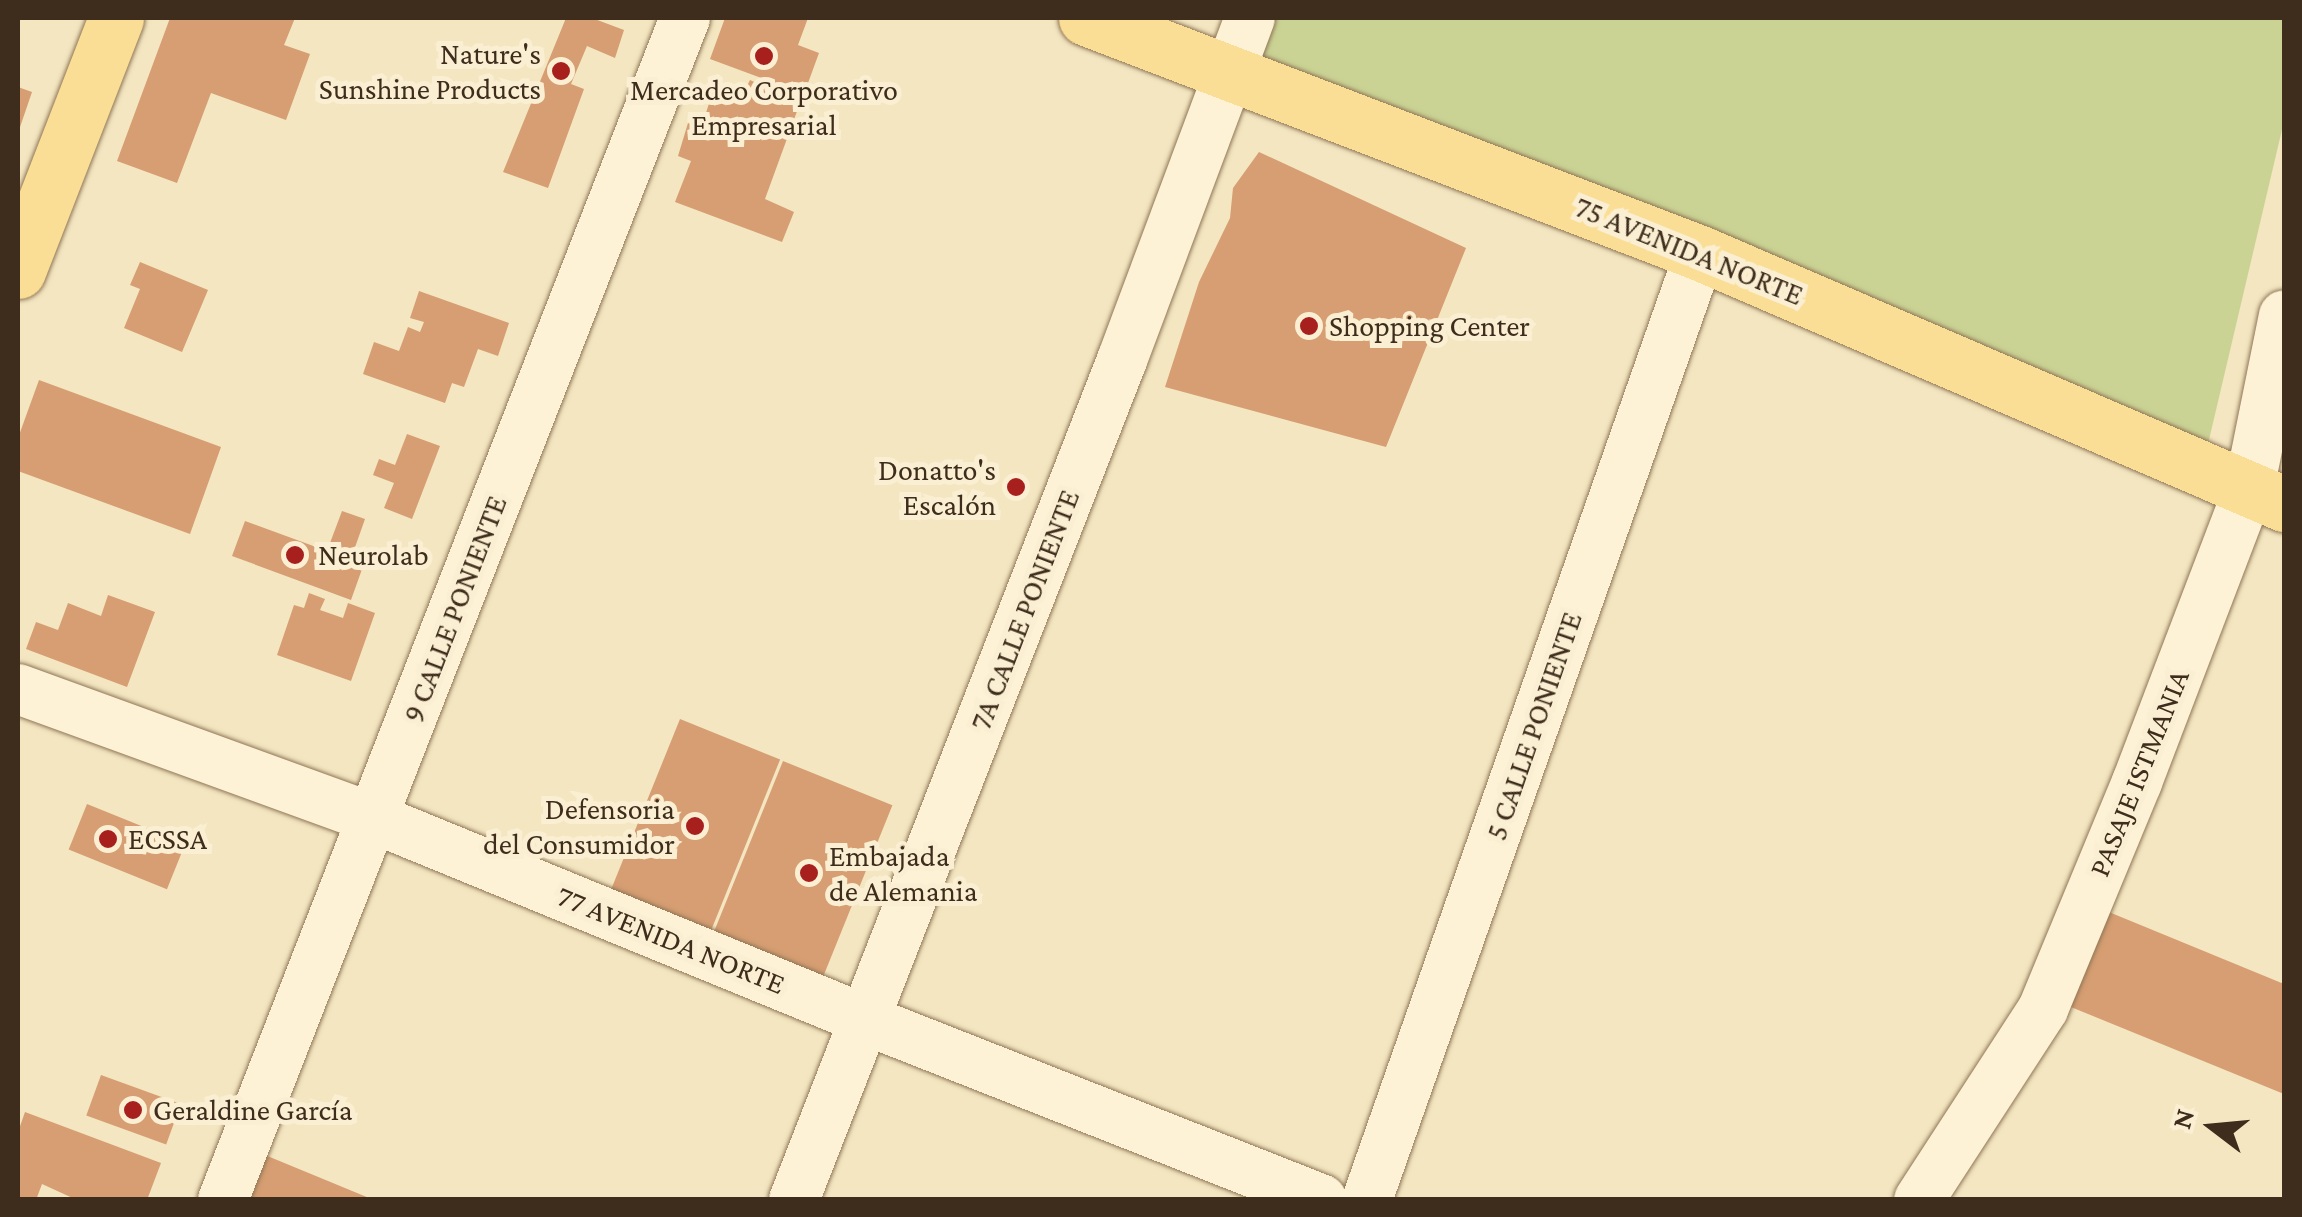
<!DOCTYPE html>
<meta charset="utf-8">
<style>
body{margin:0}
#map{position:relative;width:2302px;height:1217px;overflow:hidden;background:#f3e6c1;font-family:"Crimson Pro",serif}
div>[style]{position:absolute}
.green>*{inset:0;background:#cad394}
.building>*{inset:0;background:#d69e72;transform-origin:0 0}
.roads{filter:drop-shadow(0 0 2px #907656) drop-shadow(0 0 2px #907656)}
.minor>*{height:50px;margin:-25px;padding:0 25px;transform-origin:25px;border-radius:25px;background:#fdf2d6}
.major>*{height:55px;margin:-27.5px;padding:0 27.5px;transform-origin:27.5px;border-radius:27.5px;background:#fbde95}
.dots>*{width:28px;height:28px;translate:-50% -50%;box-sizing:border-box;border:5px solid #faefd2;border-radius:50%}
span{translate:-50% -50%;white-space:nowrap;text-align:center;line-height:1.15;-webkit-text-stroke:10px #faefd2;paint-order:stroke}
.poi-label{font-size:30px;color:#3e2d1c}
.right{translate:-100% -50%;text-align:right}
.left{translate:0 -50%;text-align:left}
.street-label{font-size:30px;color:#3e2d1c}
.frame{position:absolute;inset:0;border:20px solid #3e2d1c;pointer-events:none}
.north{position:absolute;left:2162px;top:1077px;width:100px;height:100px;-webkit-text-stroke:8px #faefd2;paint-order:stroke;rotate:286deg;font-size:28px;font-weight:700;line-height:40px;text-align:center;color:#3e2d1c}
.north::after{content:'';display:block;margin:auto;width:35px;height:45px;background:#3e2d1c;clip-path:polygon(50% 0,100% 100%,50% 72%,0 100%)}
</style>
<div id="map">
<div class="green">
<div style="clip-path:polygon(1240px 18px,2284px 18px,2284px 121px,2208px 444px,1225px 58px)"></div>
</div>
<div class="building">
<div style="clip-path:polygon(170px 18px,295px 18px,284px 45px,310px 54px,286px 120px,211px 93px,177px 183px,117px 161px)"></div>
<div style="clip-path:polygon(566px 18px,592px 18px,624px 30px,615px 58px,587px 46px,571px 84px,584px 89px,548px 188px,503px 172px)"></div>
<div style="clip-path:polygon(725px 18px,808px 18px,798px 45px,819px 53px,804px 94px,710px 59px)"></div>
<div style="clip-path:polygon(750px 80px,800px 103px,765px 199px,794px 212px,782px 242px,675px 202px,691px 161px,678px 156px,688px 123px,701px 129px,715px 84px,744px 92px)"></div>
<div style="clip-path:polygon(18px 87px,32px 92px,18px 133px)"></div>
<div style="clip-path:polygon(1259px 152px,1466px 248px,1386px 447px,1165px 387px,1199px 282px,1230px 218px,1233px 188px)"></div>
<div style="clip-path:polygon(140px 262px,208px 290px,182px 352px,124px 328px,140px 289px,130px 285px)"></div>
<div style="clip-path:polygon(419px 291px,509px 323px,498px 356px,478px 349px,464px 387px,452px 383px,445px 403px,363px 374px,374px 342px,399px 351px,408px 327px,420px 332px,424px 322px,410px 318px)"></div>
<div style="clip-path:polygon(39px 380px,221px 447px,190px 534px,18px 471px,18px 438px)"></div>
<div style="clip-path:polygon(407px 434px,440px 446px,412px 519px,384px 508px,394px 483px,373px 475px,379px 459px,395px 465px)"></div>
<div style="clip-path:polygon(342px 511px,365px 519px,353px 553px,366px 558px,351px 600px,232px 556px,245px 521px,327px 551px)"></div>
<div style="clip-path:polygon(309px 593px,325px 599px,320px 610px,343px 618px,348px 603px,375px 613px,351px 681px,277px 655px,294px 605px,304px 608px)"></div>
<div style="clip-path:polygon(108px 595px,155px 612px,127px 687px,26px 649px,36px 622px,58px 630px,68px 603px,101px 616px)"></div>
<div style="left:680px;top:719px;width:108px;height:188px;rotate:22deg"></div>
<div style="left:783px;top:761px;width:118px;height:189px;rotate:22deg"></div>
<div style="left:87px;top:804px;width:106px;height:49px;rotate:22deg"></div>
<div style="clip-path:polygon(2104px 910px,2284px 984px,2284px 1094px,2066px 1005px)"></div>
<div style="left:101px;top:1075px;width:85px;height:43px;rotate:20deg"></div>
<div style="clip-path:polygon(25px 1112px,161px 1163px,147px 1200px,77px 1200px,42px 1184px,36px 1200px,18px 1200px,18px 1132px)"></div>
<div style="clip-path:polygon(265px 1155px,374px 1200px,249px 1200px)"></div>
</div>
<div class="roads">
<div class="minor">
<div style="left:18px;top:689px;width:378px;rotate:20deg"></div>
<div style="left:373px;top:818px;width:533px;rotate:22.28deg"></div>
<div style="left:866px;top:1020px;width:490px;rotate:21.5deg"></div>
<div style="left:223px;top:1200px;width:1269px;rotate:-68.65deg"></div>
<div style="left:794px;top:1200px;width:902px;rotate:-68.67deg"></div>
<div style="left:1122px;top:360px;width:365px;rotate:-69.5deg"></div>
<div style="left:1367px;top:1200px;width:1004px;rotate:-70.63deg"></div>
<div style="left:1919px;top:1200px;width:228px;rotate:-57deg"></div>
<div style="left:2043px;top:1009px;width:246px;rotate:-67.5deg"></div>
<div style="left:2137px;top:782px;width:314px;rotate:-69.1deg"></div>
<div style="left:2249px;top:489px;width:177px;rotate:-78.6deg"></div>
</div>
<div class="major">
<div style="left:1086px;top:18px;width:657px;rotate:20.94deg"></div>
<div style="left:1700px;top:253px;width:636px;rotate:23.26deg"></div>
<div style="left:18px;top:271px;width:271px;rotate:-68.8deg"></div>
</div>
</div>
<div class="dots">
<div style="left:764px;top:56px;background:#a7201e"></div>
<div style="left:561px;top:71px;background:#a7201e"></div>
<div style="left:1309px;top:326px;background:#a7201e"></div>
<div style="left:1016px;top:487px;background:#a7201e"></div>
<div style="left:295px;top:555px;background:#a7201e"></div>
<div style="left:695px;top:826px;background:#a7201e"></div>
<div style="left:108px;top:839px;background:#a7201e"></div>
<div style="left:809px;top:873px;background:#a7201e"></div>
<div style="left:133px;top:1110px;background:#a7201e"></div>
</div>
<div class="poi-label">
<span class="right" style="left:541px;top:71px">Nature's<br>Sunshine Products</span>
<span style="left:764px;top:107px">Mercadeo Corporativo<br>Empresarial</span>
<span class="left" style="left:1329px;top:326px">Shopping Center</span>
<span class="right" style="left:996px;top:487px">Donatto's<br>Escalón</span>
<span class="left" style="left:318px;top:555px">Neurolab</span>
<span class="right" style="left:675px;top:826px">Defensoria<br>del Consumidor</span>
<span class="left" style="left:128px;top:839px">ECSSA</span>
<span class="left" style="left:829px;top:873px">Embajada<br>de Alemania</span>
<span class="left" style="left:153px;top:1110px">Geraldine García</span>
</div>
<div class="street-label">
<span style="left:1689px;top:251px;rotate:22deg">75 AVENIDA NORTE</span>
<span style="left:455px;top:609px;rotate:-69deg">9 CALLE PONIENTE</span>
<span style="left:1025px;top:610px;rotate:-69deg">7A CALLE PONIENTE</span>
<span style="left:1534px;top:726px;rotate:-71deg">5 CALLE PONIENTE</span>
<span style="left:2139px;top:773px;rotate:-68deg">PASAJE ISTMANIA</span>
<span style="left:671px;top:940px;rotate:22deg">77 AVENIDA NORTE</span>
</div>
<div class="frame"></div>
<div class="north">N</div>
</div>
